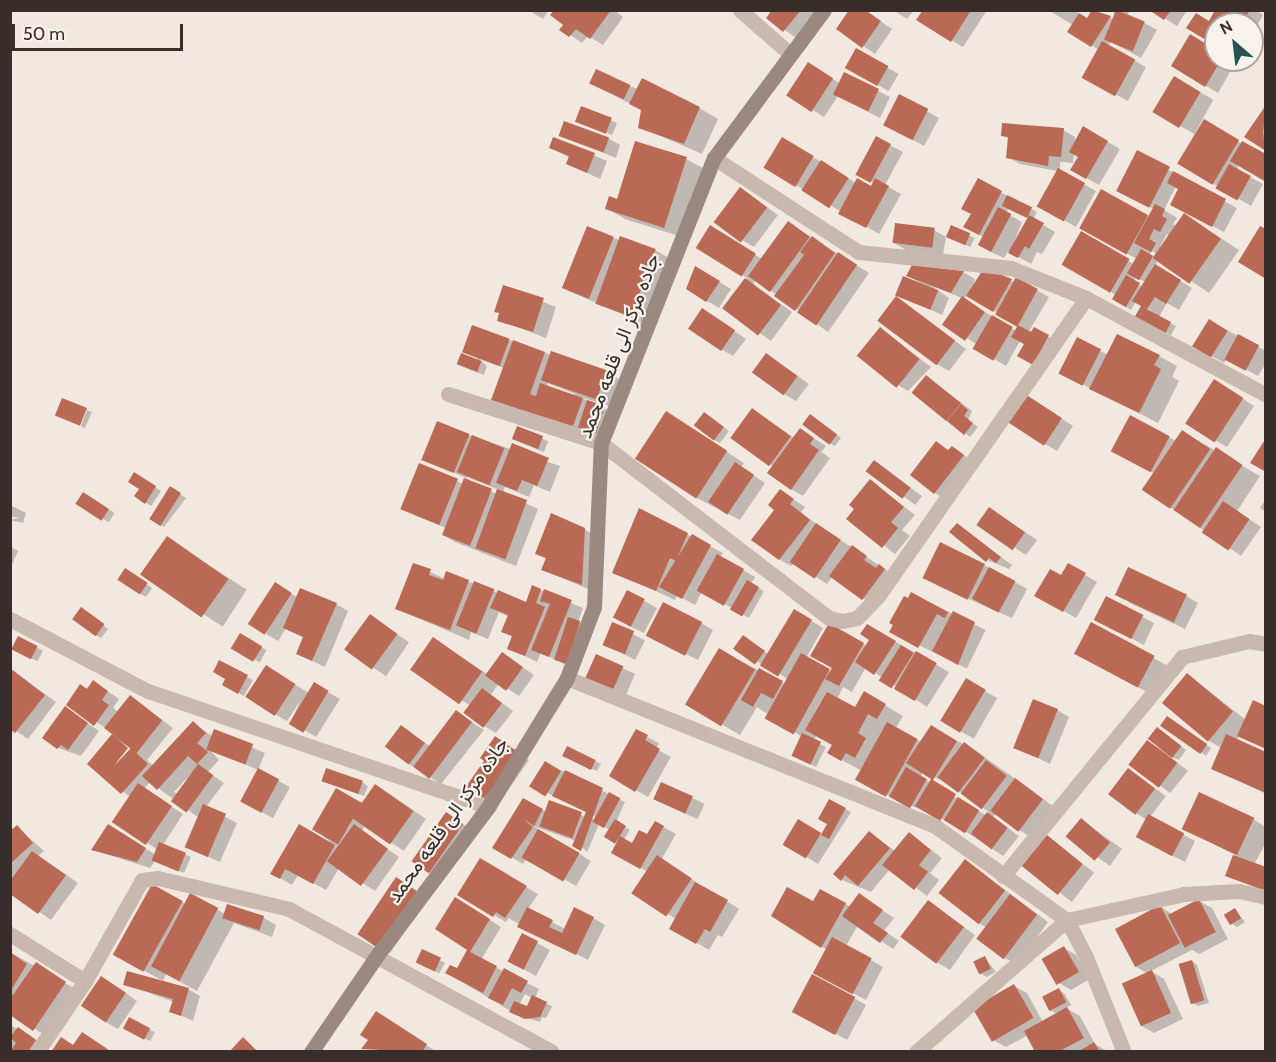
<!DOCTYPE html>
<meta charset="utf-8">
<style>
body{margin:0}
#map{position:relative;width:1276px;height:1062px;overflow:hidden;background:#f1e8e0;font-family:Cabin,Vazirmatn,sans-serif}
div>[style]{position:absolute}
.shadow>*{inset:0;background:#0003;transform-origin:0 0}
.building>*{inset:0;background:#ba6955;transform-origin:0 0}
.street>*{height:15px;margin:-7.5px;padding:0 7.5px;transform-origin:7.5px;border-radius:7.5px;background:#c8b8ad}
.secondary>*{height:15px;margin:-7.5px;padding:0 7.5px;transform-origin:7.5px;border-radius:7.5px;background:#9b887e}
span{translate:-50% -50%;white-space:nowrap;text-align:center;line-height:1.15;-webkit-text-stroke:4.5px #f8f2ec;paint-order:stroke}
.street-label{font-size:20px;color:#372e2b}
.frame{position:absolute;inset:0;border:12px solid #372e2b;pointer-events:none}
.north{position:absolute;left:1204px;top:12px;width:60px;height:60px;box-sizing:border-box;background:#f8f2ec;border:2px solid #aba49f;border-radius:50%;rotate:332deg;font-size:16px;font-weight:700;line-height:24px;text-align:center;color:#372e2b}
.north::after{content:'';display:block;margin:auto;width:21px;height:27px;background:#245354;clip-path:polygon(50% 0,100% 100%,50% 72%,0 100%)}
.scale{position:absolute;left:12px;top:24px;width:171px;height:27px;box-sizing:border-box;border:3px solid #372e2b;border-top:0;padding-left:8px;font-size:18px;line-height:21px;white-space:nowrap;color:#372e2b;-webkit-text-stroke:4px #f8f2ec;paint-order:stroke}
</style>
<div id="map">
<div class="shadow">
<div style="clip-path:polygon(528px 10px,549px 10px,543px 19px)"></div>
<div style="clip-path:polygon(556px 10px,614px 10px,623px 17px,603px 45px,588px 36px,582px 43px,562px 29px,565px 24px)"></div>
<div style="clip-path:polygon(774px 10px,816px 10px,796px 38px,768px 18px)"></div>
<div style="clip-path:polygon(864px 10px,892px 29px,875px 54px,838px 29px)"></div>
<div style="clip-path:polygon(893px 10px,914px 10px,907px 19px)"></div>
<div style="clip-path:polygon(924px 10px,987px 10px,963px 47px,951px 40px)"></div>
<div style="clip-path:polygon(1048px 10px,1079px 10px,1076px 21px,1088px 19px,1094px 10px,1113px 19px,1116px 14px,1110px 10px,1130px 10px,1128px 14px,1157px 30px,1141px 58px,1111px 42px,1108px 46px,1146px 67px,1128px 101px,1096px 84px,1099px 50px,1069px 31px,1073px 25px)"></div>
<div style="clip-path:polygon(1152px 10px,1187px 10px,1177px 26px)"></div>
<div style="clip-path:polygon(1216px 10px,1255px 10px,1263px 15px,1252px 35px,1252px 24px,1216px 24px,1216px 44px,1209px 22px)"></div>
<div style="left:857px;top:50px;width:48px;height:20px;rotate:30deg"></div>
<div style="clip-path:polygon(1216px 51px,1216px 60px,1235px 63px,1218px 93px,1173px 66px)"></div>
<div style="clip-path:polygon(821px 71px,839px 83px,844px 74px,890px 97px,880px 118px,838px 96px,824px 117px,788px 94px)"></div>
<div style="left:1174px;top:78px;width:45px;height:39px;rotate:29deg"></div>
<div style="clip-path:polygon(591px 83px,629px 86px,699px 108px,718px 119px,702px 154px,640px 127px,642px 110px)"></div>
<div style="clip-path:polygon(899px 96px,939px 118px,924px 146px,897px 131px)"></div>
<div style="clip-path:polygon(582px 108px,617px 123px,612px 135px,583px 124px)"></div>
<div style="clip-path:polygon(1266px 108px,1266px 149px,1246px 137px)"></div>
<div style="clip-path:polygon(1204px 121px,1242px 144px,1237px 170px,1263px 184px,1251px 206px,1179px 164px)"></div>
<div style="clip-path:polygon(1084px 128px,1120px 149px,1099px 185px,1072px 170px,1080px 157px,1074px 153px,1073px 163px,1060px 162px,1060px 171px,1096px 191px,1076px 227px,1038px 205px,1058px 171px,1020px 164px,1008px 157px,1009px 139px,1003px 135px,1063px 130px,1075px 137px,1075px 144px)"></div>
<div style="clip-path:polygon(560px 135px,608px 138px,620px 145px,616px 158px)"></div>
<div style="clip-path:polygon(554px 138px,607px 161px,600px 179px,568px 164px,570px 158px,551px 148px)"></div>
<div style="clip-path:polygon(876px 138px,903px 152px,885px 185px,901px 194px,879px 234px,765px 167px,783px 139px,856px 183px,872px 188px,874px 183px,857px 174px)"></div>
<div style="clip-path:polygon(evenodd,1138px 153px,1237px 208px,1224px 232px,1184px 211px,1180px 189px,1176px 186px,1164px 210px,1177px 218px,1173px 224px,1177px 226px,1185px 215px,1239px 250px,1209px 293px,1158px 259px,1155px 266px,1192px 288px,1179px 310px,1167px 303px,1159px 317px,1176px 326px,1171px 335px,1136px 317px,1155px 313px,1136px 301px,1131px 310px,1113px 299px,1116px 295px,1063px 264px,1081px 233px,1134px 264px,1137px 259px,1081px 228px,1102px 191px,1149px 218px,1154px 209px,1131px 197px,1138px 153px,1167px 234px,1170px 236px,1162px 247px,1160px 246px,1167px 234px,1138px 153px,1152px 251px,1157px 254px,1154px 259px,1149px 256px,1152px 251px,1138px 153px,1136px 277px,1145px 282px,1143px 287px,1134px 281px,1136px 277px)"></div>
<div style="clip-path:polygon(686px 159px,705px 169px,682px 237px,625px 219px,606px 208px)"></div>
<div style="clip-path:polygon(evenodd,978px 180px,1037px 212px,1033px 219px,1055px 232px,1042px 254px,1037px 252px,1031px 264px,1008px 251px,1004px 258px,993px 253px,981px 246px,985px 238px,965px 227px,972px 213px,978px 180px,1009px 208px,1029px 218px,1011px 251px,1022px 222px,1006px 213px,1009px 208px)"></div>
<div style="clip-path:polygon(741px 189px,778px 215px,754px 247px,742px 240px)"></div>
<div style="clip-path:polygon(788px 223px,869px 273px,828px 332px,756px 280px,753px 284px,792px 312px,771px 341px,724px 308px,747px 278px,701px 250px,710px 228px,762px 259px)"></div>
<div style="clip-path:polygon(951px 227px,975px 238px,970px 247px,953px 239px)"></div>
<div style="clip-path:polygon(934px 230px,946px 237px,943px 255px,906px 250px,894px 243px)"></div>
<div style="clip-path:polygon(613px 238px,655px 250px,674px 261px,649px 326px,565px 289px)"></div>
<div style="clip-path:polygon(696px 268px,731px 289px,719px 308px,707px 301px)"></div>
<div style="clip-path:polygon(evenodd,984px 270px,1015px 282px,1017px 279px,1049px 297px,1028px 333px,1034px 329px,1061px 343px,1046px 370px,1019px 356px,1025px 345px,1020px 341px,1006px 366px,974px 347px,976px 344px,967px 338px,962px 298px,932px 286px,949px 298px,942px 315px,897px 294px,923px 286px,908px 275px,963px 272px,975px 279px,973px 287px,984px 270px,967px 294px,1019px 326px,1016px 331px,964px 299px,967px 294px)"></div>
<div style="clip-path:polygon(504px 287px,556px 307px,546px 338px,499px 320px)"></div>
<div style="clip-path:polygon(896px 298px,966px 349px,949px 371px,937px 364px)"></div>
<div style="clip-path:polygon(714px 317px,746px 339px,733px 356px,721px 349px)"></div>
<div style="clip-path:polygon(1210px 321px,1266px 351px,1266px 363px,1258px 376px,1227px 359px,1224px 363px,1194px 346px)"></div>
<div style="clip-path:polygon(880px 329px,931px 367px,908px 391px,896px 384px)"></div>
<div style="clip-path:polygon(1078px 339px,1108px 355px,1159px 356px,1177px 366px,1172px 377px,1179px 381px,1158px 423px,1072px 379px)"></div>
<div style="clip-path:polygon(evenodd,509px 340px,619px 379px,609px 406px,577px 396px,610px 411px,601px 436px,504px 407px,504px 368px,479px 359px,487px 366px,484px 375px,464px 367px,478px 359px,464px 351px,509px 340px,548px 383px,575px 394px,574px 396px,547px 387px,548px 383px)"></div>
<div style="clip-path:polygon(778px 362px,809px 384px,796px 401px,784px 394px)"></div>
<div style="clip-path:polygon(927px 377px,972px 411px,968px 420px,978px 427px,970px 437px,947px 419px)"></div>
<div style="clip-path:polygon(1226px 388px,1254px 406px,1227px 447px,1215px 440px)"></div>
<div style="clip-path:polygon(1038px 403px,1073px 426px,1057px 451px,1045px 444px)"></div>
<div style="clip-path:polygon(87px 410px,92px 412px,85px 428px,81px 426px)"></div>
<div style="clip-path:polygon(667px 413px,744px 463px,741px 467px,765px 483px,740px 520px,695px 497px,636px 458px)"></div>
<div style="clip-path:polygon(710px 417px,729px 431px,720px 443px,714px 440px)"></div>
<div style="clip-path:polygon(764px 417px,794px 438px,812px 437px,826px 446px,821px 452px,830px 458px,803px 496px,791px 489px,773px 466px,733px 438px)"></div>
<div style="clip-path:polygon(1131px 417px,1176px 441px,1183px 432px,1260px 476px,1237px 511px,1261px 527px,1241px 556px,1144px 489px,1155px 474px,1112px 451px)"></div>
<div style="clip-path:polygon(816px 419px,841px 438px,835px 446px,829px 443px)"></div>
<div style="left:517px;top:428px;width:34px;height:12px;rotate:23deg"></div>
<div style="clip-path:polygon(evenodd,469px 435px,560px 466px,550px 492px,534px 485px,529px 497px,505px 487px,503px 493px,538px 509px,516px 566px,455px 542px,443px 535px,446px 528px,414px 515px,420px 465px,463px 484px,466px 478px,423px 459px,469px 435px,467px 477px,499px 490px,497px 494px,466px 480px,467px 477px)"></div>
<div style="clip-path:polygon(952px 447px,975px 463px,947px 500px,935px 493px)"></div>
<div style="left:875px;top:462px;width:58px;height:11px;rotate:36deg"></div>
<div style="clip-path:polygon(135px 474px,161px 491px,151px 506px,136px 496px,141px 489px)"></div>
<div style="clip-path:polygon(870px 481px,915px 515px,902px 530px,910px 536px,895px 554px,849px 518px)"></div>
<div style="clip-path:polygon(176px 491px,186px 498px,164px 527px,159px 524px)"></div>
<div style="clip-path:polygon(781px 491px,805px 507px,801px 512px,819px 526px,891px 573px,874px 606px,832px 577px,827px 584px,794px 563px,791px 566px,779px 559px,776px 510px)"></div>
<div style="left:84px;top:494px;width:36px;height:11px;rotate:32deg"></div>
<div style="clip-path:polygon(1266px 499px,1266px 512px,1260px 508px)"></div>
<div style="clip-path:polygon(10px 505px,26px 513px,23px 523px,10px 520px,19px 518px,10px 516px)"></div>
<div style="clip-path:polygon(640px 510px,723px 553px,720px 557px,755px 577px,751px 584px,764px 591px,749px 618px,702px 591px,695px 605px,677px 595px,675px 600px,614px 572px)"></div>
<div style="clip-path:polygon(1001px 516px,1037px 540px,1026px 555px,979px 524px)"></div>
<div style="clip-path:polygon(957px 525px,1012px 565px,1009px 569px,987px 560px)"></div>
<div style="clip-path:polygon(584px 529px,603px 540px,600px 594px,543px 570px,547px 559px,537px 554px)"></div>
<div style="left:167px;top:538px;width:95px;height:44px;rotate:33deg"></div>
<div style="clip-path:polygon(10px 546px,18px 551px,10px 569px)"></div>
<div style="clip-path:polygon(414px 564px,445px 579px,447px 573px,526px 604px,533px 587px,583px 608px,578px 622px,592px 630px,566px 665px,541px 653px,537px 662px,509px 648px,513px 637px,503px 631px,509px 617px,499px 612px,488px 639px,471px 632px,469px 640px,397px 609px)"></div>
<div style="clip-path:polygon(984px 565px,1027px 589px,1012px 618px,936px 585px)"></div>
<div style="clip-path:polygon(1068px 565px,1097px 582px,1076px 618px,1036px 595px,1062px 577px)"></div>
<div style="clip-path:polygon(131px 573px,152px 588px,146px 597px,141px 594px)"></div>
<div style="clip-path:polygon(275px 584px,297px 597px,336px 604px,348px 611px,325px 667px,298px 654px,305px 638px,286px 628px,278px 641px,266px 634px)"></div>
<div style="clip-path:polygon(628px 592px,657px 608px,644px 633px,627px 625px)"></div>
<div style="left:912px;top:594px;width:82px;height:43px;rotate:26deg"></div>
<div style="clip-path:polygon(1186px 596px,1198px 603px,1185px 629px,1128px 602px)"></div>
<div style="clip-path:polygon(1107px 598px,1154px 623px,1144px 645px,1108px 626px)"></div>
<div style="clip-path:polygon(evenodd,795px 611px,823px 628px,806px 658px,831px 672px,829px 625px,867px 646px,880px 633px,949px 672px,927px 707px,866px 667px,852px 692px,843px 687px,837px 699px,855px 709px,864px 693px,903px 716px,896px 728px,921px 742px,931px 727px,976px 751px,1027px 787px,1054px 807px,1030px 837px,996px 814px,993px 817px,1019px 836px,1003px 856px,954px 824px,875px 790px,862px 771px,829px 753px,834px 745px,817px 735px,813px 741px,826px 747px,816px 767px,798px 759px,802px 737px,757px 707px,740px 735px,687px 704px,720px 650px,785px 684px,788px 679px,735px 649px,749px 640px,768px 654px,795px 611px,923px 772px,947px 783px,989px 812px,986px 815px,921px 777px,923px 772px)"></div>
<div style="clip-path:polygon(87px 612px,108px 629px,101px 638px,96px 635px)"></div>
<div style="left:370px;top:616px;width:47px;height:41px;rotate:34deg"></div>
<div style="clip-path:polygon(701px 623px,713px 630px,698px 660px,661px 642px)"></div>
<div style="left:613px;top:624px;width:36px;height:22px;rotate:27deg"></div>
<div style="clip-path:polygon(1091px 624px,1172px 668px,1156px 697px,1094px 663px)"></div>
<div style="left:240px;top:636px;width:30px;height:14px;rotate:28deg"></div>
<div style="left:18px;top:638px;width:28px;height:12px;rotate:27deg"></div>
<div style="clip-path:polygon(434px 639px,487px 674px,514px 661px,534px 675px,519px 696px,499px 683px,491px 695px,513px 711px,496px 733px,484px 726px,471px 706px,412px 670px)"></div>
<div style="clip-path:polygon(597px 656px,635px 674px,626px 695px,601px 684px)"></div>
<div style="clip-path:polygon(220px 662px,253px 680px,244px 696px,224px 685px,227px 678px)"></div>
<div style="clip-path:polygon(10px 669px,56px 702px,28px 739px,10px 727px)"></div>
<div style="clip-path:polygon(278px 674px,309px 693px,314px 684px,340px 699px,316px 737px,291px 722px,300px 701px,287px 721px,275px 714px)"></div>
<div style="clip-path:polygon(1187px 674px,1246px 720px,1266px 707px,1266px 749px,1240px 736px,1236px 740px,1266px 753px,1266px 794px,1213px 768px,1221px 748px,1208px 740px)"></div>
<div style="left:966px;top:680px;width:36px;height:47px;rotate:30deg"></div>
<div style="clip-path:polygon(evenodd,94px 682px,119px 699px,113px 708px,117px 711px,131px 697px,173px 728px,147px 760px,153px 766px,193px 723px,212px 736px,214px 731px,265px 753px,258px 770px,290px 787px,273px 818px,254px 808px,258px 770px,208px 748px,219px 760px,208px 772px,224px 783px,206px 807px,237px 823px,220px 862px,199px 853px,199px 818px,150px 782px,144px 789px,183px 814px,163px 845px,191px 857px,184px 873px,155px 861px,150px 868px,93px 850px,120px 833px,156px 855px,158px 850px,147px 843px,130px 797px,89px 764px,115px 734px,68px 704px,94px 682px,125px 741px,133px 748px,118px 764px,116px 763px,125px 741px,94px 682px,189px 776px,178px 794px,174px 792px,189px 776px)"></div>
<div style="clip-path:polygon(66px 708px,99px 731px,81px 756px,58px 748px)"></div>
<div style="clip-path:polygon(1057px 710px,1069px 717px,1050px 764px,1015px 747px)"></div>
<div style="clip-path:polygon(457px 712px,484px 730px,441px 784px,409px 764px,401px 727px,430px 746px)"></div>
<div style="clip-path:polygon(1173px 721px,1211px 748px,1206px 756px,1201px 752px)"></div>
<div style="clip-path:polygon(636px 731px,659px 743px,656px 749px,671px 757px,648px 797px,611px 776px)"></div>
<div style="clip-path:polygon(1163px 732px,1186px 750px,1179px 760px,1169px 756px,1188px 771px,1170px 793px,1130px 763px,1148px 742px,1161px 749px)"></div>
<div style="clip-path:polygon(507px 745px,529px 760px,496px 807px)"></div>
<div style="clip-path:polygon(570px 759px,595px 761px,601px 764px,597px 771px)"></div>
<div style="clip-path:polygon(546px 763px,625px 802px,616px 822px,630px 830px,624px 840px,632px 845px,648px 836px,656px 823px,676px 834px,661px 860px,739px 909px,722px 937px,718px 935px,709px 950px,671px 928px,676px 919px,635px 894px,648px 872px,613px 852px,618px 843px,606px 836px,610px 830px,599px 824px,587px 852px,576px 841px,533px 826px,591px 861px,576px 886px,527px 858px,523px 864px,494px 847px,516px 816px,528px 820px,524px 800px,546px 812px,550px 802px,586px 817px,588px 813px,596px 822px,598px 818px,531px 785px)"></div>
<div style="clip-path:polygon(1129px 770px,1166px 796px,1150px 817px,1195px 841px,1185px 862px,1150px 844px,1147px 820px,1136px 813px)"></div>
<div style="clip-path:polygon(362px 782px,368px 786px,364px 796px,328px 783px)"></div>
<div style="left:662px;top:784px;width:47px;height:17px;rotate:25deg"></div>
<div style="clip-path:polygon(337px 790px,365px 806px,388px 793px,426px 819px,404px 851px,365px 825px,362px 831px,399px 857px,375px 891px,339px 868px,326px 890px,298px 875px,292px 885px,272px 874px,299px 826px,338px 848px,313px 828px)"></div>
<div style="clip-path:polygon(830px 801px,851px 812px,818px 864px,784px 843px,798px 821px,822px 835px,829px 823px)"></div>
<div style="clip-path:polygon(1253px 819px,1266px 827px,1266px 842px,1254px 865px,1266px 892px,1227px 875px,1235px 855px,1183px 828px)"></div>
<div style="left:1081px;top:820px;width:50px;height:21px;rotate:35deg"></div>
<div style="clip-path:polygon(459px 821px,474px 832px,441px 879px,429px 872px)"></div>
<div style="clip-path:polygon(17px 827px,44px 851px,38px 856px,78px 883px,51px 920px,10px 892px,10px 833px)"></div>
<div style="clip-path:polygon(870px 833px,895px 851px,909px 834px,942px 858px,930px 873px,939px 880px,927px 896px,890px 869px,871px 892px,842px 880px)"></div>
<div style="left:1047px;top:837px;width:59px;height:37px;rotate:37deg"></div>
<div style="clip-path:polygon(480px 860px,538px 894px,528px 909px,565px 929px,593px 918px,605px 925px,588px 960px,508px 918px,506px 922px,459px 894px)"></div>
<div style="clip-path:polygon(966px 861px,1048px 922px,1017px 965px,1005px 958px,987px 928px,979px 923px)"></div>
<div style="clip-path:polygon(153px 886px,186px 904px,191px 895px,225px 914px,228px 906px,264px 918px,276px 925px,272px 937px,234px 923px,197px 991px,166px 974px,163px 981px,134px 965px)"></div>
<div style="clip-path:polygon(820px 891px,851px 907px,860px 895px,894px 918px,884px 931px,899px 941px,893px 949px,858px 925px,846px 946px,883px 967px,866px 1000px,827px 979px,827px 950px,773px 916px,813px 903px)"></div>
<div style="clip-path:polygon(428px 899px,390px 953px,378px 946px)"></div>
<div style="clip-path:polygon(1199px 901px,1212px 908px,1228px 939px,1199px 954px,1192px 950px,1151px 971px,1164px 979px,1183px 1019px,1154px 1033px,1142px 1026px,1148px 974px,1135px 966px,1160px 906px,1173px 915px)"></div>
<div style="clip-path:polygon(929px 902px,975px 935px,950px 970px,938px 963px)"></div>
<div style="clip-path:polygon(evenodd,468px 906px,501px 927px,481px 960px,539px 989px,535px 998px,552px 1006px,546px 1018px,542px 1017px,540px 1022px,517px 1015px,459px 980px,458px 970px,469px 949px,468px 906px,525px 994px,532px 998px,528px 1008px,519px 1005px,525px 994px)"></div>
<div style="clip-path:polygon(1235px 910px,1245px 922px,1237px 927px,1231px 923px)"></div>
<div style="clip-path:polygon(522px 935px,550px 950px,536px 976px,521px 968px)"></div>
<div style="clip-path:polygon(1064px 948px,1076px 955px,1090px 979px,1071px 990px,1059px 983px)"></div>
<div style="left:423px;top:951px;width:25px;height:12px;rotate:29deg"></div>
<div style="clip-path:polygon(10px 952px,77px 990px,46px 1036px,10px 1013px)"></div>
<div style="clip-path:polygon(985px 958px,996px 972px,987px 977px,981px 974px)"></div>
<div style="clip-path:polygon(1192px 961px,1197px 965px,1209px 1003px,1198px 1006px,1193px 1003px)"></div>
<div style="clip-path:polygon(125px 984px,188px 989px,200px 996px,193px 1021px,171px 1011px,174px 1002px)"></div>
<div style="clip-path:polygon(114px 985px,137px 1001px,118px 1029px,106px 1022px)"></div>
<div style="clip-path:polygon(1014px 986px,1027px 993px,1043px 1022px,1057px 1014px,1050px 1010px,1058px 990px,1064px 993px,1071px 1005px,1066px 1008px,1080px 1016px,1095px 1044px,1108px 1052px,1037px 1052px,1028px 1035px,1006px 1047px,993px 1040px,975px 1009px)"></div>
<div style="clip-path:polygon(854px 998px,866px 1005px,847px 1040px,806px 1018px)"></div>
<div style="left:129px;top:1019px;width:29px;height:10px;rotate:27deg"></div>
<div style="clip-path:polygon(388px 1020px,437px 1052px,364px 1048px)"></div>
<div style="clip-path:polygon(10px 1025px,31px 1036px,47px 1048px,45px 1052px,10px 1052px)"></div>
</div>
<div class="building">
<div style="clip-path:polygon(554px 10px,611px 10px,590px 39px,576px 29px,569px 37px,559px 30px,563px 25px,550px 15px)"></div>
<div style="clip-path:polygon(772px 10px,801px 10px,783px 32px,766px 18px)"></div>
<div style="clip-path:polygon(849px 10px,865px 10px,881px 21px,862px 48px,836px 29px)"></div>
<div style="clip-path:polygon(923px 10px,971px 10px,951px 42px,916px 20px)"></div>
<div style="clip-path:polygon(1092px 10px,1111px 16px,1091px 47px,1067px 32px,1079px 13px,1087px 18px)"></div>
<div style="left:1116px;top:10px;width:31px;height:32px;rotate:22deg"></div>
<div style="clip-path:polygon(1149px 10px,1171px 10px,1164px 20px)"></div>
<div style="clip-path:polygon(1215px 10px,1250px 10px,1242px 24px,1216px 24px,1216px 46px,1186px 28px,1196px 13px,1209px 21px)"></div>
<div style="clip-path:polygon(1190px 34px,1216px 50px,1216px 60px,1221px 60px,1205px 87px,1171px 66px)"></div>
<div style="left:1102px;top:41px;width:38px;height:42px;rotate:29deg"></div>
<div style="left:856px;top:48px;width:37px;height:23px;rotate:29deg"></div>
<div style="left:808px;top:62px;width:30px;height:40px;rotate:33deg"></div>
<div style="left:596px;top:69px;width:38px;height:16px;rotate:25deg"></div>
<div style="left:844px;top:72px;width:39px;height:25px;rotate:26deg"></div>
<div style="left:1174px;top:76px;width:31px;height:42px;rotate:31deg"></div>
<div style="clip-path:polygon(642px 78px,700px 107px,684px 144px,638px 128px,641px 110px,629px 104px)"></div>
<div style="left:899px;top:94px;width:33px;height:35px;rotate:27deg"></div>
<div style="clip-path:polygon(1266px 105px,1263px 133px,1266px 151px,1244px 137px)"></div>
<div style="left:581px;top:106px;width:33px;height:17px;rotate:21deg"></div>
<div style="left:1204px;top:119px;width:41px;height:52px;rotate:31deg"></div>
<div style="left:564px;top:121px;width:48px;height:16px;rotate:20deg"></div>
<div style="clip-path:polygon(1002px 123px,1064px 128px,1061px 157px,1049px 156px,1048px 166px,1006px 158px,1008px 137px,1001px 136px)"></div>
<div style="clip-path:polygon(1083px 126px,1108px 141px,1086px 179px,1070px 170px,1078px 157px,1069px 152px)"></div>
<div style="left:876px;top:136px;width:17px;height:44px;rotate:28deg"></div>
<div style="clip-path:polygon(553px 137px,595px 153px,587px 173px,566px 164px,569px 156px,549px 148px)"></div>
<div style="left:782px;top:137px;width:37px;height:36px;rotate:31deg"></div>
<div style="clip-path:polygon(635px 141px,687px 157px,664px 228px,605px 209px,609px 196px,617px 199px)"></div>
<div style="clip-path:polygon(1242px 141px,1266px 154px,1266px 182px,1230px 161px)"></div>
<div style="left:1137px;top:150px;width:37px;height:46px;rotate:27deg"></div>
<div style="left:821px;top:160px;width:33px;height:36px;rotate:33deg"></div>
<div style="left:1229px;top:164px;width:25px;height:28px;rotate:29deg"></div>
<div style="left:1058px;top:168px;width:31px;height:44px;rotate:29deg"></div>
<div style="clip-path:polygon(1173px 171px,1226px 199px,1212px 227px,1170px 205px,1178px 189px,1167px 183px)"></div>
<div style="clip-path:polygon(857px 178px,871px 186px,875px 178px,889px 186px,866px 228px,838px 214px)"></div>
<div style="clip-path:polygon(978px 178px,1002px 191px,979px 235px,963px 227px,971px 214px,961px 209px)"></div>
<div style="left:740px;top:187px;width:34px;height:44px;rotate:37deg"></div>
<div style="left:1101px;top:189px;width:54px;height:45px;rotate:29deg"></div>
<div style="left:1007px;top:195px;width:28px;height:12px;rotate:26deg"></div>
<div style="clip-path:polygon(1155px 204px,1165px 209px,1162px 216px,1167px 219px,1160px 232px,1154px 229px,1149px 239px,1156px 243px,1151px 252px,1134px 243px)"></div>
<div style="left:998px;top:207px;width:15px;height:43px;rotate:28deg"></div>
<div style="left:1184px;top:213px;width:45px;height:55px;rotate:35deg"></div>
<div style="clip-path:polygon(1029px 215px,1044px 223px,1029px 249px,1025px 246px,1018px 258px,1008px 253px)"></div>
<div style="left:788px;top:221px;width:27px;height:68px;rotate:36deg"></div>
<div style="left:895px;top:223px;width:40px;height:20px;rotate:7deg"></div>
<div style="left:710px;top:225px;width:54px;height:27px;rotate:32deg"></div>
<div style="left:951px;top:225px;width:21px;height:13px;rotate:23deg"></div>
<div style="left:587px;top:226px;width:29px;height:67px;rotate:22deg"></div>
<div style="clip-path:polygon(1260px 226px,1266px 229px,1266px 279px,1238px 262px)"></div>
<div style="left:1081px;top:231px;width:56px;height:39px;rotate:30deg"></div>
<div style="left:620px;top:236px;width:38px;height:72px;rotate:20deg"></div>
<div style="clip-path:polygon(812px 236px,835px 253px,795px 311px,774px 296px,804px 255px,800px 252px)"></div>
<div style="left:1141px;top:249px;width:14px;height:28px;rotate:30deg"></div>
<div style="left:838px;top:252px;width:23px;height:73px;rotate:34deg"></div>
<div style="clip-path:polygon(1155px 264px,1181px 280px,1166px 304px,1155px 297px,1147px 309px,1171px 322px,1165px 334px,1134px 318px,1141px 306px,1132px 301px)"></div>
<div style="clip-path:polygon(912px 265px,964px 271px,951px 293px,906px 276px)"></div>
<div style="clip-path:polygon(695px 266px,720px 281px,706px 302px,686px 289px)"></div>
<div style="clip-path:polygon(984px 268px,1012px 279px,993px 312px,966px 296px)"></div>
<div style="left:1126px;top:275px;width:16px;height:28px;rotate:30deg"></div>
<div style="left:903px;top:276px;width:38px;height:21px;rotate:22deg"></div>
<div style="left:1016px;top:277px;width:25px;height:43px;rotate:29deg"></div>
<div style="left:745px;top:278px;width:45px;height:38px;rotate:37deg"></div>
<div style="clip-path:polygon(503px 285px,544px 298px,533px 332px,497px 321px,499px 313px,494px 312px)"></div>
<div style="left:896px;top:296px;width:74px;height:31px;rotate:37deg"></div>
<div style="left:962px;top:296px;width:28px;height:35px;rotate:35deg"></div>
<div style="left:702px;top:308px;width:40px;height:25px;rotate:34deg"></div>
<div style="left:992px;top:315px;width:24px;height:39px;rotate:30deg"></div>
<div style="left:1209px;top:319px;width:22px;height:32px;rotate:32deg"></div>
<div style="left:472px;top:325px;width:40px;height:29px;rotate:20deg"></div>
<div style="clip-path:polygon(1018px 325px,1031px 332px,1034px 327px,1049px 335px,1033px 365px,1017px 356px,1024px 344px,1011px 337px)"></div>
<div style="left:880px;top:327px;width:51px;height:37px;rotate:39deg"></div>
<div style="clip-path:polygon(1117px 334px,1160px 355px,1154px 365px,1161px 369px,1139px 413px,1089px 389px)"></div>
<div style="left:1238px;top:334px;width:24px;height:29px;rotate:28deg"></div>
<div style="left:1077px;top:337px;width:27px;height:41px;rotate:27deg"></div>
<div style="clip-path:polygon(513px 340px,545px 352px,530px 394px,536px 396px,540px 383px,583px 398px,573px 426px,491px 400px)"></div>
<div style="left:551px;top:351px;width:59px;height:31px;rotate:19deg"></div>
<div style="left:461px;top:353px;width:22px;height:12px;rotate:21deg"></div>
<div style="left:766px;top:353px;width:39px;height:24px;rotate:36deg"></div>
<div style="left:926px;top:375px;width:45px;height:23px;rotate:39deg"></div>
<div style="left:1214px;top:379px;width:35px;height:53px;rotate:33deg"></div>
<div style="left:1025px;top:394px;width:44px;height:33px;rotate:33deg"></div>
<div style="left:62px;top:398px;width:27px;height:19px;rotate:22deg"></div>
<div style="left:587px;top:400px;width:19px;height:29px;rotate:18deg"></div>
<div style="clip-path:polygon(961px 404px,968px 410px,964px 416px,973px 423px,964px 435px,947px 421px)"></div>
<div style="left:752px;top:408px;width:48px;height:37px;rotate:36deg"></div>
<div style="left:666px;top:411px;width:73px;height:57px;rotate:33deg"></div>
<div style="left:704px;top:412px;width:25px;height:17px;rotate:37deg"></div>
<div style="left:810px;top:414px;width:34px;height:13px;rotate:37deg"></div>
<div style="left:1130px;top:415px;width:45px;height:41px;rotate:28deg"></div>
<div style="left:437px;top:421px;width:35px;height:42px;rotate:22deg"></div>
<div style="left:517px;top:426px;width:28px;height:14px;rotate:21deg"></div>
<div style="clip-path:polygon(800px 428px,814px 438px,810px 444px,819px 450px,791px 490px,767px 473px)"></div>
<div style="left:1182px;top:430px;width:34px;height:72px;rotate:34deg"></div>
<div style="left:472px;top:435px;width:35px;height:40px;rotate:22deg"></div>
<div style="clip-path:polygon(1266px 438px,1266px 472px,1250px 463px)"></div>
<div style="clip-path:polygon(936px 441px,948px 450px,952px 446px,964px 455px,934px 494px,910px 475px)"></div>
<div style="clip-path:polygon(512px 443px,549px 458px,537px 486px,522px 480px,517px 491px,496px 483px)"></div>
<div style="left:1216px;top:447px;width:32px;height:76px;rotate:34deg"></div>
<div style="left:874px;top:460px;width:46px;height:14px;rotate:37deg"></div>
<div style="left:735px;top:462px;width:23px;height:48px;rotate:34deg"></div>
<div style="left:419px;top:463px;width:42px;height:50px;rotate:22deg"></div>
<div style="clip-path:polygon(134px 472px,156px 486px,145px 504px,134px 496px,139px 489px,128px 482px)"></div>
<div style="left:464px;top:478px;width:30px;height:61px;rotate:21deg"></div>
<div style="clip-path:polygon(870px 479px,904px 507px,891px 522px,898px 528px,882px 548px,846px 519px,854px 509px,849px 505px)"></div>
<div style="left:170px;top:486px;width:13px;height:39px;rotate:32deg"></div>
<div style="left:497px;top:489px;width:32px;height:63px;rotate:20deg"></div>
<div style="clip-path:polygon(780px 489px,794px 499px,790px 504px,810px 520px,779px 560px,751px 540px,774px 510px,768px 505px)"></div>
<div style="left:83px;top:492px;width:31px;height:14px;rotate:33deg"></div>
<div style="left:1223px;top:501px;width:32px;height:38px;rotate:34deg"></div>
<div style="left:989px;top:507px;width:44px;height:22px;rotate:35deg"></div>
<div style="clip-path:polygon(639px 508px,688px 533px,676px 561px,670px 558px,656px 591px,612px 573px)"></div>
<div style="clip-path:polygon(551px 513px,585px 528px,582px 585px,541px 570px,546px 558px,535px 554px)"></div>
<div style="left:816px;top:523px;width:30px;height:47px;rotate:34deg"></div>
<div style="clip-path:polygon(957px 523px,1001px 557px,996px 563px,989px 558px,986px 562px,949px 532px)"></div>
<div style="clip-path:polygon(692px 534px,711px 545px,682px 599px,659px 587px)"></div>
<div style="left:167px;top:536px;width:75px;height:47px;rotate:35deg"></div>
<div style="left:940px;top:542px;width:50px;height:40px;rotate:26deg"></div>
<div style="clip-path:polygon(852px 545px,867px 556px,864px 560px,876px 568px,879px 564px,885px 569px,862px 600px,829px 576px)"></div>
<div style="left:717px;top:554px;width:31px;height:42px;rotate:29deg"></div>
<div style="clip-path:polygon(413px 563px,431px 569px,429px 575px,443px 580px,446px 571px,469px 580px,450px 630px,395px 609px)"></div>
<div style="clip-path:polygon(1068px 563px,1086px 573px,1063px 612px,1034px 596px,1050px 569px,1061px 575px)"></div>
<div style="left:989px;top:567px;width:30px;height:36px;rotate:28deg"></div>
<div style="left:1128px;top:567px;width:65px;height:31px;rotate:25deg"></div>
<div style="left:125px;top:568px;width:27px;height:14px;rotate:33deg"></div>
<div style="left:747px;top:580px;width:14px;height:34px;rotate:30deg"></div>
<div style="left:474px;top:581px;width:22px;height:48px;rotate:22deg"></div>
<div style="left:275px;top:582px;width:20px;height:50px;rotate:33deg"></div>
<div style="clip-path:polygon(532px 585px,541px 589px,536px 603px,545px 607px,525px 656px,507px 649px,512px 636px,501px 632px,508px 615px,490px 608px,498px 590px,526px 602px)"></div>
<div style="clip-path:polygon(300px 588px,337px 603px,312px 661px,296px 654px,303px 637px,283px 628px)"></div>
<div style="clip-path:polygon(544px 589px,572px 600px,549px 657px,531px 650px,550px 604px,540px 601px)"></div>
<div style="left:627px;top:590px;width:20px;height:31px;rotate:27deg"></div>
<div style="clip-path:polygon(911px 592px,948px 612px,945px 618px,937px 614px,918px 648px,889px 632px,893px 625px,889px 623px,904px 596px,908px 598px)"></div>
<div style="left:1106px;top:596px;width:42px;height:27px;rotate:27deg"></div>
<div style="left:663px;top:602px;width:44px;height:38px;rotate:27deg"></div>
<div style="left:81px;top:607px;width:29px;height:15px;rotate:36deg"></div>
<div style="left:794px;top:609px;width:21px;height:66px;rotate:31deg"></div>
<div style="clip-path:polygon(953px 611px,975px 622px,958px 665px,932px 651px)"></div>
<div style="left:370px;top:614px;width:34px;height:44px;rotate:36deg"></div>
<div style="left:568px;top:617px;width:13px;height:45px;rotate:18deg"></div>
<div style="left:612px;top:622px;width:24px;height:25px;rotate:22deg"></div>
<div style="left:1091px;top:622px;width:72px;height:36px;rotate:28deg"></div>
<div style="clip-path:polygon(829px 623px,864px 643px,839px 686px,825px 679px,832px 668px,810px 656px)"></div>
<div style="clip-path:polygon(867px 624px,896px 641px,874px 675px,855px 662px,869px 640px,860px 634px)"></div>
<div style="left:240px;top:633px;width:26px;height:18px;rotate:31deg"></div>
<div style="left:743px;top:635px;width:27px;height:17px;rotate:36deg"></div>
<div style="left:18px;top:636px;width:22px;height:15px;rotate:27deg"></div>
<div style="left:433px;top:637px;width:60px;height:40px;rotate:35deg"></div>
<div style="left:901px;top:645px;width:15px;height:42px;rotate:32deg"></div>
<div style="left:719px;top:648px;width:42px;height:66px;rotate:31deg"></div>
<div style="left:916px;top:651px;width:24px;height:44px;rotate:30deg"></div>
<div style="left:502px;top:652px;width:26px;height:29px;rotate:36deg"></div>
<div style="left:801px;top:653px;width:33px;height:75px;rotate:29deg"></div>
<div style="left:596px;top:654px;width:30px;height:26px;rotate:24deg"></div>
<div style="clip-path:polygon(219px 660px,248px 675px,238px 694px,222px 685px,225px 679px,213px 672px)"></div>
<div style="left:266px;top:665px;width:35px;height:38px;rotate:33deg"></div>
<div style="clip-path:polygon(10px 668px,45px 695px,15px 733px,10px 729px)"></div>
<div style="clip-path:polygon(759px 668px,783px 681px,773px 699px,761px 693px,753px 707px,741px 700px)"></div>
<div style="left:1187px;top:673px;width:60px;height:39px;rotate:40deg"></div>
<div style="left:966px;top:678px;width:23px;height:50px;rotate:31deg"></div>
<div style="clip-path:polygon(93px 680px,108px 691px,102px 700px,109px 705px,94px 726px,66px 705px,80px 684px,87px 689px)"></div>
<div style="left:314px;top:682px;width:17px;height:49px;rotate:31deg"></div>
<div style="left:482px;top:688px;width:25px;height:31px;rotate:37deg"></div>
<div style="clip-path:polygon(864px 691px,886px 704px,877px 719px,868px 714px,858px 733px,866px 738px,855px 758px,846px 753px,841px 761px,827px 753px,832px 745px,805px 730px,827px 692px,855px 707px)"></div>
<div style="left:130px;top:695px;width:41px;height:42px;rotate:38deg"></div>
<div style="left:1033px;top:699px;width:27px;height:53px;rotate:22deg"></div>
<div style="clip-path:polygon(1253px 700px,1266px 706px,1266px 749px,1237px 736px)"></div>
<div style="clip-path:polygon(65px 706px,88px 723px,68px 750px,61px 745px,57px 749px,42px 738px)"></div>
<div style="left:456px;top:710px;width:20px;height:71px;rotate:37deg"></div>
<div style="left:1167px;top:716px;width:49px;height:12px;rotate:35deg"></div>
<div style="clip-path:polygon(193px 721px,206px 733px,197px 743px,208px 752px,197px 764px,188px 756px,157px 790px,142px 776px)"></div>
<div style="left:887px;top:722px;width:35px;height:66px;rotate:29deg"></div>
<div style="left:401px;top:725px;width:30px;height:27px;rotate:37deg"></div>
<div style="clip-path:polygon(931px 725px,957px 741px,933px 780px,956px 794px,940px 821px,915px 806px,931px 779px,906px 763px)"></div>
<div style="left:1157px;top:727px;width:31px;height:15px;rotate:38deg"></div>
<div style="left:214px;top:729px;width:42px;height:22px;rotate:21deg"></div>
<div style="clip-path:polygon(636px 729px,648px 735px,645px 740px,660px 749px,635px 792px,609px 776px)"></div>
<div style="left:802px;top:733px;width:21px;height:25px;rotate:25deg"></div>
<div style="clip-path:polygon(112px 734px,128px 748px,113px 767px,131px 748px,148px 764px,121px 794px,87px 764px)"></div>
<div style="clip-path:polygon(1226px 734px,1266px 752px,1266px 793px,1211px 769px)"></div>
<div style="clip-path:polygon(495px 736px,518px 752px,483px 801px,465px 788px,484px 761px,480px 758px)"></div>
<div style="left:1147px;top:740px;width:38px;height:31px;rotate:37deg"></div>
<div style="left:964px;top:742px;width:26px;height:44px;rotate:37deg"></div>
<div style="left:567px;top:746px;width:32px;height:11px;rotate:26deg"></div>
<div style="left:986px;top:760px;width:26px;height:42px;rotate:37deg"></div>
<div style="left:545px;top:761px;width:19px;height:30px;rotate:32deg"></div>
<div style="left:198px;top:764px;width:19px;height:46px;rotate:36deg"></div>
<div style="left:906px;top:767px;width:24px;height:34px;rotate:30deg"></div>
<div style="left:258px;top:768px;width:24px;height:38px;rotate:28deg"></div>
<div style="left:326px;top:768px;width:39px;height:14px;rotate:19deg"></div>
<div style="left:1128px;top:768px;width:34px;height:33px;rotate:37deg"></div>
<div style="clip-path:polygon(565px 770px,603px 788px,581px 851px,572px 846px,586px 812px,552px 796px)"></div>
<div style="left:1015px;top:778px;width:35px;height:41px;rotate:37deg"></div>
<div style="left:661px;top:782px;width:35px;height:19px;rotate:24deg"></div>
<div style="left:138px;top:783px;width:41px;height:47px;rotate:34deg"></div>
<div style="left:375px;top:784px;width:47px;height:41px;rotate:35deg"></div>
<div style="left:336px;top:788px;width:30px;height:48px;rotate:30deg"></div>
<div style="left:609px;top:792px;width:13px;height:34px;rotate:29deg"></div>
<div style="left:1199px;top:792px;width:61px;height:41px;rotate:25deg"></div>
<div style="left:958px;top:797px;width:25px;height:27px;rotate:32deg"></div>
<div style="clip-path:polygon(523px 798px,543px 809px,534px 826px,522px 818px,533px 827px,511px 859px,492px 848px)"></div>
<div style="clip-path:polygon(829px 799px,846px 808px,829px 839px,821px 835px,827px 824px,818px 819px)"></div>
<div style="left:549px;top:800px;width:35px;height:28px;rotate:20deg"></div>
<div style="left:203px;top:804px;width:25px;height:47px;rotate:23deg"></div>
<div style="left:446px;top:812px;width:21px;height:60px;rotate:35deg"></div>
<div style="left:987px;top:812px;width:26px;height:27px;rotate:37deg"></div>
<div style="left:1148px;top:814px;width:41px;height:26px;rotate:28deg"></div>
<div style="left:1081px;top:818px;width:38px;height:24px;rotate:40deg"></div>
<div style="left:615px;top:819px;width:13px;height:21px;rotate:32deg"></div>
<div style="left:798px;top:819px;width:27px;height:30px;rotate:31deg"></div>
<div style="clip-path:polygon(655px 821px,664px 826px,640px 869px,611px 853px,620px 836px,632px 843px,639px 830px,647px 834px)"></div>
<div style="clip-path:polygon(108px 824px,146px 848px,137px 862px,91px 850px)"></div>
<div style="clip-path:polygon(299px 824px,335px 845px,313px 884px,285px 869px,280px 879px,270px 874px)"></div>
<div style="left:354px;top:824px;width:42px;height:46px;rotate:36deg"></div>
<div style="clip-path:polygon(17px 825px,33px 843px,10px 864px,10px 831px)"></div>
<div style="left:538px;top:829px;width:48px;height:33px;rotate:30deg"></div>
<div style="clip-path:polygon(869px 831px,890px 848px,858px 886px,845px 875px,841px 881px,833px 874px)"></div>
<div style="clip-path:polygon(909px 832px,931px 850px,919px 865px,928px 872px,914px 890px,882px 865px)"></div>
<div style="left:1047px;top:835px;width:46px;height:40px;rotate:39deg"></div>
<div style="left:159px;top:842px;width:29px;height:20px;rotate:22deg"></div>
<div style="clip-path:polygon(32px 851px,66px 875px,38px 914px,10px 894px,10px 881px)"></div>
<div style="left:657px;top:855px;width:42px;height:46px;rotate:34deg"></div>
<div style="clip-path:polygon(1233px 855px,1266px 867px,1266px 891px,1225px 876px)"></div>
<div style="clip-path:polygon(480px 858px,527px 886px,505px 918px,496px 912px,493px 917px,457px 895px)"></div>
<div style="left:965px;top:859px;width:51px;height:43px;rotate:38deg"></div>
<div style="left:396px;top:877px;width:25px;height:69px;rotate:34deg"></div>
<div style="clip-path:polygon(695px 882px,728px 900px,710px 932px,705px 929px,696px 944px,669px 929px)"></div>
<div style="left:152px;top:884px;width:35px;height:81px;rotate:29deg"></div>
<div style="clip-path:polygon(787px 887px,813px 901px,820px 889px,846px 903px,821px 948px,771px 916px)"></div>
<div style="left:190px;top:893px;width:32px;height:83px;rotate:28deg"></div>
<div style="clip-path:polygon(859px 893px,883px 910px,873px 923px,888px 933px,880px 943px,842px 916px)"></div>
<div style="left:1010px;top:894px;width:34px;height:56px;rotate:37deg"></div>
<div style="clip-path:polygon(455px 897px,490px 919px,470px 952px,497px 966px,483px 993px,445px 973px,450px 965px,457px 968px,467px 950px,435px 929px)"></div>
<div style="left:1199px;top:899px;width:37px;height:35px;rotate:63deg"></div>
<div style="left:928px;top:900px;width:45px;height:46px;rotate:37deg"></div>
<div style="left:227px;top:904px;width:39px;height:15px;rotate:18deg"></div>
<div style="left:1160px;top:905px;width:43px;height:51px;rotate:62deg"></div>
<div style="clip-path:polygon(527px 907px,553px 920px,549px 927px,562px 933px,574px 907px,594px 917px,576px 955px,517px 927px)"></div>
<div style="left:1235px;top:908px;width:12px;height:13px;rotate:59deg"></div>
<div style="left:522px;top:933px;width:18px;height:32px;rotate:27deg"></div>
<div style="left:832px;top:937px;width:45px;height:41px;rotate:28deg"></div>
<div style="left:1064px;top:946px;width:30px;height:26px;rotate:60deg"></div>
<div style="left:422px;top:949px;width:21px;height:15px;rotate:25deg"></div>
<div style="clip-path:polygon(10px 952px,27px 964px,10px 992px)"></div>
<div style="left:985px;top:956px;width:14px;height:13px;rotate:65deg"></div>
<div style="left:1192px;top:960px;width:42px;height:14px;rotate:73deg"></div>
<div style="clip-path:polygon(36px 962px,66px 982px,33px 1031px,10px 1015px,10px 999px)"></div>
<div style="clip-path:polygon(504px 968px,528px 981px,521px 993px,512px 988px,503px 1005px,488px 998px)"></div>
<div style="left:1152px;top:970px;width:47px;height:33px;rotate:66deg"></div>
<div style="clip-path:polygon(127px 971px,189px 988px,181px 1016px,169px 1012px,173px 999px,123px 985px)"></div>
<div style="left:812px;top:974px;width:49px;height:43px;rotate:28deg"></div>
<div style="left:101px;top:976px;width:30px;height:36px;rotate:34deg"></div>
<div style="left:1014px;top:984px;width:39px;height:48px;rotate:60deg"></div>
<div style="left:1059px;top:988px;width:16px;height:19px;rotate:63deg"></div>
<div style="clip-path:polygon(532px 995px,547px 1002px,540px 1017px,525px 1019px,509px 1012px,514px 1001px,527px 1006px)"></div>
<div style="clip-path:polygon(1067px 1007px,1084px 1038px,1058px 1052px,1035px 1052px,1024px 1031px)"></div>
<div style="clip-path:polygon(376px 1011px,427px 1044px,422px 1052px,361px 1049px,368px 1040px,360px 1035px)"></div>
<div style="left:129px;top:1017px;width:24px;height:13px;rotate:28deg"></div>
<div style="clip-path:polygon(18px 1027px,36px 1040px,28px 1052px,10px 1052px,16px 1043px,10px 1037px)"></div>
<div style="clip-path:polygon(82px 1032px,112px 1052px,51px 1052px,61px 1037px,73px 1045px)"></div>
<div style="clip-path:polygon(243px 1037px,258px 1052px,229px 1052px)"></div>
<div style="clip-path:polygon(1094px 1042px,1100px 1052px,1078px 1052px)"></div>
</div>
<div class="street">
<div style="left:740px;top:10px;width:67px;rotate:41.3deg"></div>
<div style="left:714px;top:158px;width:173px;rotate:33deg"></div>
<div style="left:859px;top:252px;width:153px;rotate:6deg"></div>
<div style="left:1011px;top:268px;width:81px;rotate:21.8deg"></div>
<div style="left:1086px;top:298px;width:204px;rotate:28.3deg"></div>
<div style="left:448px;top:394px;width:161px;rotate:17.8deg"></div>
<div style="left:601px;top:443px;width:287px;rotate:37.5deg"></div>
<div style="left:829px;top:618px;width:13px;rotate:13deg"></div>
<div style="left:842px;top:621px;width:15px;rotate:-11deg"></div>
<div style="left:857px;top:618px;width:32px;rotate:-46deg"></div>
<div style="left:879px;top:595px;width:362px;rotate:-55.1deg"></div>
<div style="left:10px;top:619px;width:156px;rotate:27.6deg"></div>
<div style="left:148px;top:691px;width:359px;rotate:18.8deg"></div>
<div style="left:567px;top:678px;width:397px;rotate:21.9deg"></div>
<div style="left:935px;top:826px;width:162px;rotate:35.5deg"></div>
<div style="left:1067px;top:920px;width:42px;rotate:62.8deg"></div>
<div style="left:1086px;top:957px;width:102px;rotate:68.2deg"></div>
<div style="left:1003px;top:876px;width:283px;rotate:-50.7deg"></div>
<div style="left:1182px;top:657px;width:69px;rotate:-13.4deg"></div>
<div style="left:1249px;top:641px;width:17px;rotate:10deg"></div>
<div style="left:10px;top:934px;width:89px;rotate:32.1deg"></div>
<div style="left:37px;top:1052px;width:86px;rotate:-55.9deg"></div>
<div style="left:85px;top:981px;width:116px;rotate:-60.6deg"></div>
<div style="left:142px;top:880px;width:16px;rotate:-7deg"></div>
<div style="left:158px;top:878px;width:135px;rotate:13.3deg"></div>
<div style="left:289px;top:909px;width:299px;rotate:28.5deg"></div>
<div style="left:916px;top:1052px;width:201px;rotate:-41.2deg"></div>
<div style="left:1067px;top:920px;width:120px;rotate:-12.5deg"></div>
<div style="left:1184px;top:894px;width:55px;rotate:-3.1deg"></div>
<div style="left:1239px;top:891px;width:28px;rotate:13deg"></div>
</div>
<div class="secondary">
<div style="left:311px;top:1052px;width:119px;rotate:-55.6deg"></div>
<div style="left:378px;top:954px;width:184px;rotate:-53.2deg"></div>
<div style="left:488px;top:807px;width:151px;rotate:-58.5deg"></div>
<div style="left:567px;top:678px;width:76px;rotate:-69.2deg"></div>
<div style="left:594px;top:607px;width:164px;rotate:-87.6deg"></div>
<div style="left:601px;top:443px;width:307px;rotate:-68.4deg"></div>
<div style="left:714px;top:158px;width:184px;rotate:-53.4deg"></div>
</div>
<div class="street-label">
<span style="left:619px;top:346px;rotate:-69deg">جاده مرکز الی قلعه محمد</span>
<span style="left:448px;top:820px;rotate:-55deg">جاده مرکز الی قلعه محمد</span>
</div>
<div class="frame"></div>
<div class="north">N</div>
<div class="scale">50 m</div>
</div>
